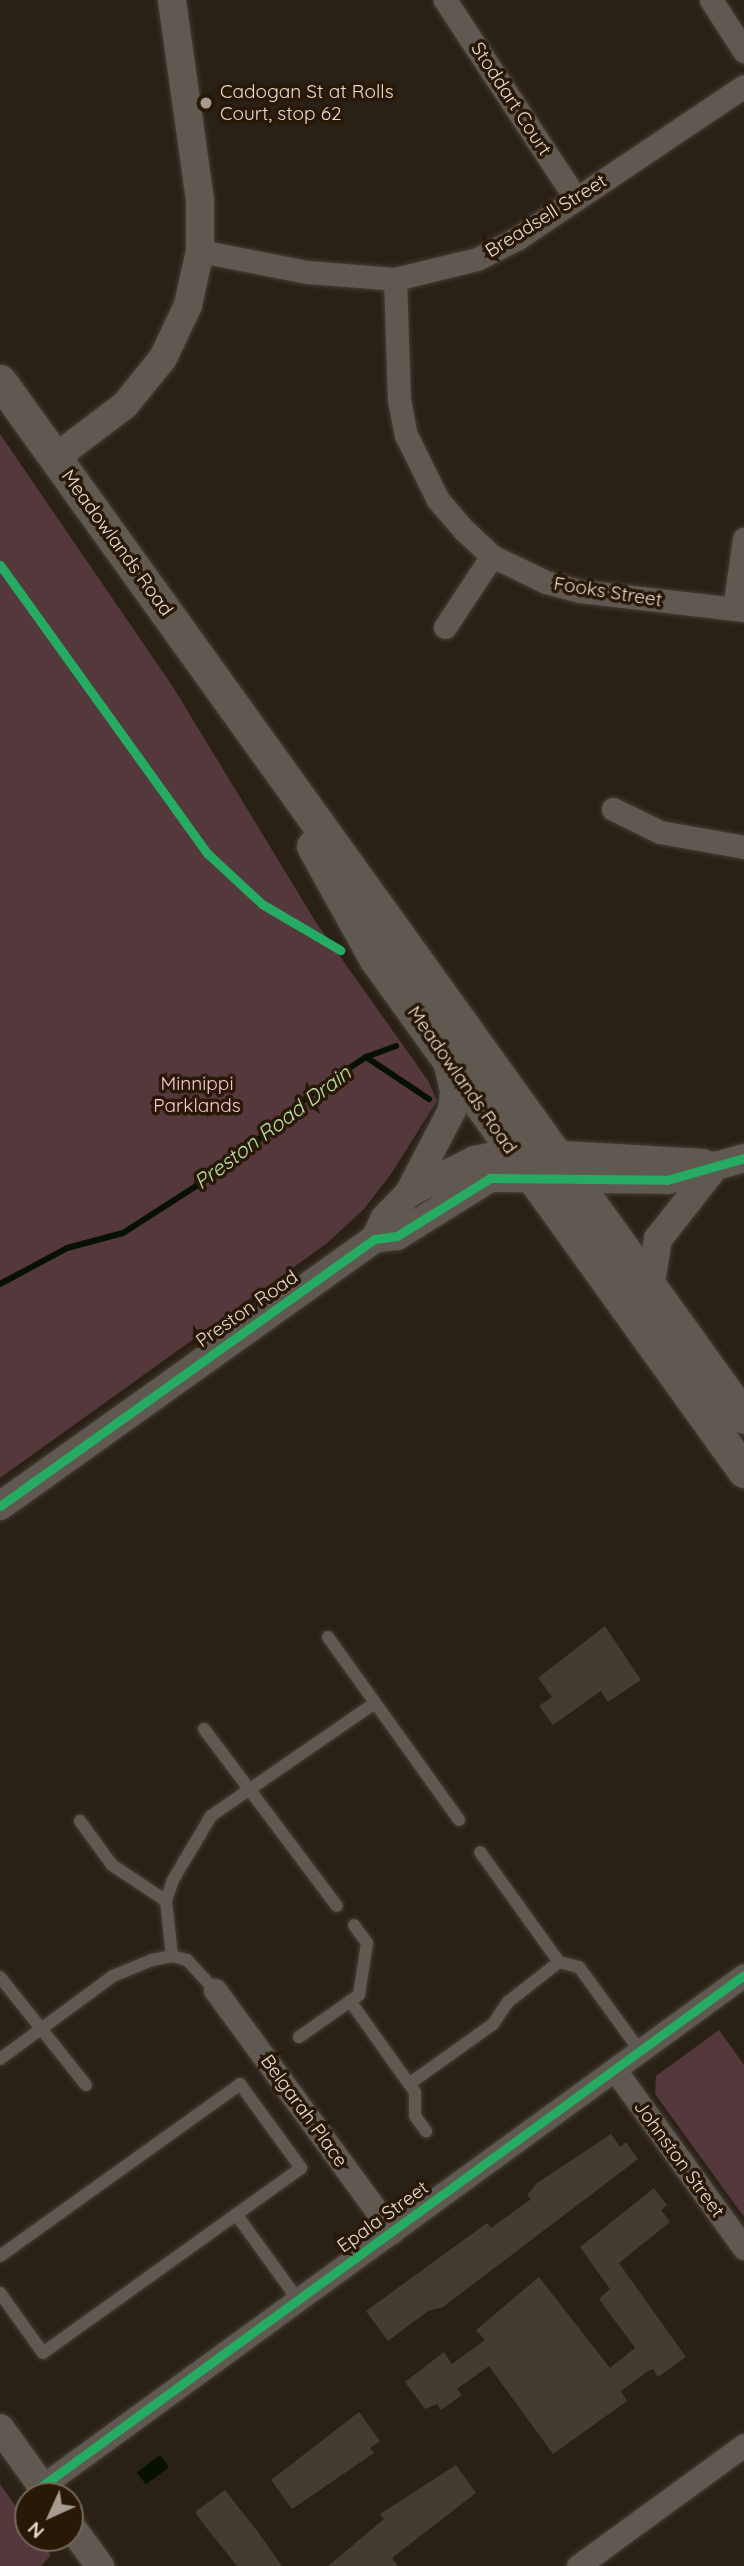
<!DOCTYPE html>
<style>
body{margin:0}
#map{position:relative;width:744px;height:2566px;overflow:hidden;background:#2a2116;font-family:Quicksand,sans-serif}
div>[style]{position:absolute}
.green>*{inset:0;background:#54383c}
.water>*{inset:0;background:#071102;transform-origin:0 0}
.stream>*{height:6px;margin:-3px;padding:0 3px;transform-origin:3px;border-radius:3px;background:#071102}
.building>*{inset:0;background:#423c32}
.roads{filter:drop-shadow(0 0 2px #453d35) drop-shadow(0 0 2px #453d35)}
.service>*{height:12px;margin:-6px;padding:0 6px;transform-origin:6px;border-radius:6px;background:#605951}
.minor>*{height:23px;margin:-11.5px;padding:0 11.5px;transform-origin:11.5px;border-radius:11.5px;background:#605951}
.tertiary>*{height:28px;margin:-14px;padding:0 14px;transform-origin:14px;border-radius:14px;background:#605951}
.secondary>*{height:33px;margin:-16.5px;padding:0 16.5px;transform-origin:16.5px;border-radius:16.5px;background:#605951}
.cycleway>*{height:9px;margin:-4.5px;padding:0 4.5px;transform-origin:4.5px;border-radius:4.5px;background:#26ab63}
.dots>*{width:19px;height:19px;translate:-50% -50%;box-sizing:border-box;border:4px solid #281805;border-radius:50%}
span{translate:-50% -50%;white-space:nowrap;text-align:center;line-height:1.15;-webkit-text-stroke:7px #281805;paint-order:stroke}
.poi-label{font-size:19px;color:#e8ddd1}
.left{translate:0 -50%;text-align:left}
.street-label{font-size:19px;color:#e8ddd1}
.park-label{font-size:19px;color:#fbcad2}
.water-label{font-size:21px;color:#b9e2a2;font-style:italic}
.north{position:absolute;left:14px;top:2482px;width:70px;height:70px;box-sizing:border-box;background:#281805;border:2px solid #756757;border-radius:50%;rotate:225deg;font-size:19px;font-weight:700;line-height:28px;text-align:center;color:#e8ddd1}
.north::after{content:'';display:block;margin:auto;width:24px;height:32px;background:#a69b90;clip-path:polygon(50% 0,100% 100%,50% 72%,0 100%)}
</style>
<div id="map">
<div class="green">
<div style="clip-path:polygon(0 434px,173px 687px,317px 924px,429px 1082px,437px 1101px,391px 1174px,364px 1209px,326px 1244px,0 1478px)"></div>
<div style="clip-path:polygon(719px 2030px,744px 2065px,744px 2217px,655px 2094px,656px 2076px)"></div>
<div style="clip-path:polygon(0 2484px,28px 2523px,28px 2538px,39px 2538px,51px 2555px,41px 2566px,0 2566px)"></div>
</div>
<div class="water">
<div style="left:160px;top:2455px;width:15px;height:29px;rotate:53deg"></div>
</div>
<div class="stream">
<div style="left:366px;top:1057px;width:76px;rotate:33.7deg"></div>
<div style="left:0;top:1284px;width:76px;rotate:-28.2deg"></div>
<div style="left:67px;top:1248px;width:58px;rotate:-15deg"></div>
<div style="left:123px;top:1233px;width:126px;rotate:-32.7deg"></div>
<div style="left:229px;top:1165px;width:110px;rotate:-40.9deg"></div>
<div style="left:312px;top:1093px;width:65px;rotate:-33.7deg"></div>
<div style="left:366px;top:1057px;width:32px;rotate:-20deg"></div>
</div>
<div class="building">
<div style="clip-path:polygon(605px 1626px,641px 1680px,608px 1702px,601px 1691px,553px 1725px,539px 1706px,552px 1697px,538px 1678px)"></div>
<div style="clip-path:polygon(611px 2134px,620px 2147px,626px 2142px,638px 2159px,443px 2307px,428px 2311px,388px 2341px,366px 2311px,487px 2223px,491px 2228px,531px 2199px,527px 2195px,537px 2183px)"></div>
<div style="clip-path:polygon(654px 2188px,667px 2205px,661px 2210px,670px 2222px,619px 2263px,686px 2357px,658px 2377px,653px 2369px,648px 2371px,621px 2391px,627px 2401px,553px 2454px,489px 2366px,457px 2389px,462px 2395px,441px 2410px,437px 2404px,425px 2409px,405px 2382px,444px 2352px,452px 2364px,485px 2340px,476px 2330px,539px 2277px,610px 2368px,635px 2348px,599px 2299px,610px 2289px,580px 2247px)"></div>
<div style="clip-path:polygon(359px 2412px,380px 2441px,370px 2448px,374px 2453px,292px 2509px,271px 2480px)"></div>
<div style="clip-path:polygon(456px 2465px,476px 2493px,392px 2558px,398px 2566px,328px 2566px,384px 2519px,380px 2514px)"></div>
<div style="clip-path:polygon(225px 2490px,258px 2532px,282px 2566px,237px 2566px,205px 2526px,195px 2512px)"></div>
</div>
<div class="roads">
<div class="service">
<div style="left:328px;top:1637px;width:225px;rotate:54.4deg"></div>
<div style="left:204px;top:1729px;width:221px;rotate:53.1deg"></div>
<div style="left:80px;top:1821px;width:54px;rotate:54deg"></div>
<div style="left:112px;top:1865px;width:65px;rotate:33.7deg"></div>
<div style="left:172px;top:1956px;width:55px;rotate:-96.2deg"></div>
<div style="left:166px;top:1901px;width:22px;rotate:-72deg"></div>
<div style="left:173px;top:1880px;width:74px;rotate:-59.3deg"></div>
<div style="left:211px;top:1816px;width:199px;rotate:-34.6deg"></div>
<div style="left:559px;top:1962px;width:21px;rotate:14deg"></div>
<div style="left:579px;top:1967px;width:104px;rotate:54deg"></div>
<div style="left:0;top:1977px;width:138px;rotate:51.5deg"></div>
<div style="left:350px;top:2001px;width:112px;rotate:54.5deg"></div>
<div style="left:415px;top:2092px;width:24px;rotate:90deg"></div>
<div style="left:415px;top:2116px;width:19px;rotate:54deg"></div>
<div style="left:299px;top:2037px;width:73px;rotate:-35deg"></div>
<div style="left:359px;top:1995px;width:53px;rotate:-81.3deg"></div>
<div style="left:367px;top:1943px;width:22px;rotate:-126deg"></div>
<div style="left:0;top:2059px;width:140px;rotate:-36.3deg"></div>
<div style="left:113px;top:1976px;width:42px;rotate:-22.3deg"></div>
<div style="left:152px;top:1960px;width:20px;rotate:-11deg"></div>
<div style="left:172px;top:1956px;width:16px;rotate:15deg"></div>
<div style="left:187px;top:1960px;width:41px;rotate:47deg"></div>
<div style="left:409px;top:2084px;width:103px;rotate:-35.5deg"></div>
<div style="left:493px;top:2024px;width:27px;rotate:-56deg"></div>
<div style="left:508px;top:2002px;width:65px;rotate:-38.1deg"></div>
<div style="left:559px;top:1962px;width:135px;rotate:-125.7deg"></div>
<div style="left:236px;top:2214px;width:106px;rotate:54.2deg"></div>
<div style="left:0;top:2256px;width:295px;rotate:-35.6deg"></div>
<div style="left:240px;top:2084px;width:104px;rotate:54deg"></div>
<div style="left:301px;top:2168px;width:317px;rotate:144.4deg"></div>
<div style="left:43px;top:2353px;width:74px;rotate:-125.6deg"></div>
</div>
<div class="minor">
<div style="left:445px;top:0;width:238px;rotate:56.6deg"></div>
<div style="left:711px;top:0;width:61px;rotate:57.1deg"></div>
<div style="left:200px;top:251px;width:109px;rotate:11.1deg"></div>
<div style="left:307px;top:272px;width:88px;rotate:4.5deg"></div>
<div style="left:395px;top:279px;width:84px;rotate:-13.7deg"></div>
<div style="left:477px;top:259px;width:46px;rotate:-27.1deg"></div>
<div style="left:518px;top:238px;width:272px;rotate:-33.9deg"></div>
<div style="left:395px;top:279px;width:121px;rotate:88.1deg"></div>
<div style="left:399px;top:400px;width:36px;rotate:79deg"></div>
<div style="left:406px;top:435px;width:72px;rotate:63.8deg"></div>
<div style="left:438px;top:500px;width:40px;rotate:49deg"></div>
<div style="left:464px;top:530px;width:38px;rotate:43deg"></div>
<div style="left:492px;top:556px;width:60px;rotate:25.7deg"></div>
<div style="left:546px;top:582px;width:35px;rotate:15deg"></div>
<div style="left:580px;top:591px;width:165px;rotate:6.6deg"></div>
<div style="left:734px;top:609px;width:71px;rotate:-81.9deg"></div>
<div style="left:445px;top:627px;width:85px;rotate:-56.5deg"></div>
<div style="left:613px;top:809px;width:52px;rotate:26.1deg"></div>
<div style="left:660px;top:832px;width:85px;rotate:10.1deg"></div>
<div style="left:215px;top:1990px;width:300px;rotate:53.8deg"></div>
<div style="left:615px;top:2070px;width:220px;rotate:54.1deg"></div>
<div style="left:42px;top:2486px;width:868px;rotate:-36.05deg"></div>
<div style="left:578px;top:2566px;width:205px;rotate:-36.1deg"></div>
</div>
<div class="tertiary">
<div style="left:55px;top:458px;width:88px;rotate:-37.1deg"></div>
<div style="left:125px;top:405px;width:60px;rotate:-51deg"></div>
<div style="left:163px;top:358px;width:59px;rotate:-64.7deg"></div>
<div style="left:188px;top:305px;width:55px;rotate:-77.5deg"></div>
<div style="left:200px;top:251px;width:51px;rotate:-90deg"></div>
<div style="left:200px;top:200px;width:202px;rotate:-98deg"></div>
<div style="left:409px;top:1193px;width:93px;rotate:-62.6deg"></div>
<div style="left:452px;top:1110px;width:19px;rotate:-84deg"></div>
<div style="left:454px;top:1091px;width:32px;rotate:-103deg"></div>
<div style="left:375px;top:1239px;width:23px;rotate:-65deg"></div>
<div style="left:385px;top:1218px;width:35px;rotate:-46deg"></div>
<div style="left:409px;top:1193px;width:74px;rotate:-26.6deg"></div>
<div style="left:475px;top:1160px;width:39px;rotate:-12deg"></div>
<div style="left:513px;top:1152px;width:190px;rotate:3.3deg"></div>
<div style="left:650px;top:1288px;width:50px;rotate:-80.7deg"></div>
<div style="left:658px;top:1239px;width:94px;rotate:-51.9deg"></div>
<div style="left:0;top:1506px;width:460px;rotate:-35.5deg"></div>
<div style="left:375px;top:1239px;width:22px;rotate:-8deg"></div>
<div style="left:397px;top:1236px;width:110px;rotate:-31.9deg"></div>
<div style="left:490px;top:1178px;width:177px;rotate:0.6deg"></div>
<div style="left:667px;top:1180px;width:80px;rotate:-15.9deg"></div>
<div style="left:0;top:2428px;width:84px;rotate:54.2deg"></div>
<div style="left:70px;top:2525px;width:51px;rotate:53.8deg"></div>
</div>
<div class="secondary">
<div style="left:0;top:381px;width:1275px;rotate:54.32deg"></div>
<div style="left:313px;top:846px;width:128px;rotate:61deg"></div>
<div style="left:375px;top:958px;width:632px;rotate:54.27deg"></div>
</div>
</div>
<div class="cycleway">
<div style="left:0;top:565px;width:356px;rotate:54.3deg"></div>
<div style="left:208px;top:854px;width:74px;rotate:42.8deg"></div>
<div style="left:262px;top:904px;width:91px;rotate:30.5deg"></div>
<div style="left:0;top:1506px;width:460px;rotate:-35.5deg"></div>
<div style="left:375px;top:1239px;width:22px;rotate:-8deg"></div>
<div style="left:397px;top:1236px;width:110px;rotate:-31.9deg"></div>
<div style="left:490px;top:1178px;width:177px;rotate:0.6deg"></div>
<div style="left:667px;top:1180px;width:80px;rotate:-15.9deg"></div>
<div style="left:42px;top:2486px;width:868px;rotate:-36.05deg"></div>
</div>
<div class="dots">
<div style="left:206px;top:103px;background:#a69b90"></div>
</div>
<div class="poi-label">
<span class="left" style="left:220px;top:103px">Cadogan St at Rolls<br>Court, stop 62</span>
</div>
<div class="street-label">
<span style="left:511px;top:99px;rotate:57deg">Stoddart Court</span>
<span style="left:546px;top:216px;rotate:-32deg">Breadsell Street</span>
<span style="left:117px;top:543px;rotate:54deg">Meadowlands Road</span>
<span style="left:608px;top:592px;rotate:9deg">Fooks Street</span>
<span style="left:462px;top:1080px;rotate:55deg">Meadowlands Road</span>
<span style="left:247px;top:1309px;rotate:-35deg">Preston Road</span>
<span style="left:304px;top:2111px;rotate:54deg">Belgarah Place</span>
<span style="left:679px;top:2159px;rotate:54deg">Johnston Street</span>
<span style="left:383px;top:2217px;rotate:-36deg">Epala Street</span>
</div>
<div class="park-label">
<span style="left:197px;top:1095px">Minnippi<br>Parklands</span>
</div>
<div class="water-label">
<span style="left:272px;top:1127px;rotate:-37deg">Preston Road Drain</span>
</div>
<div class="north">N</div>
</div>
